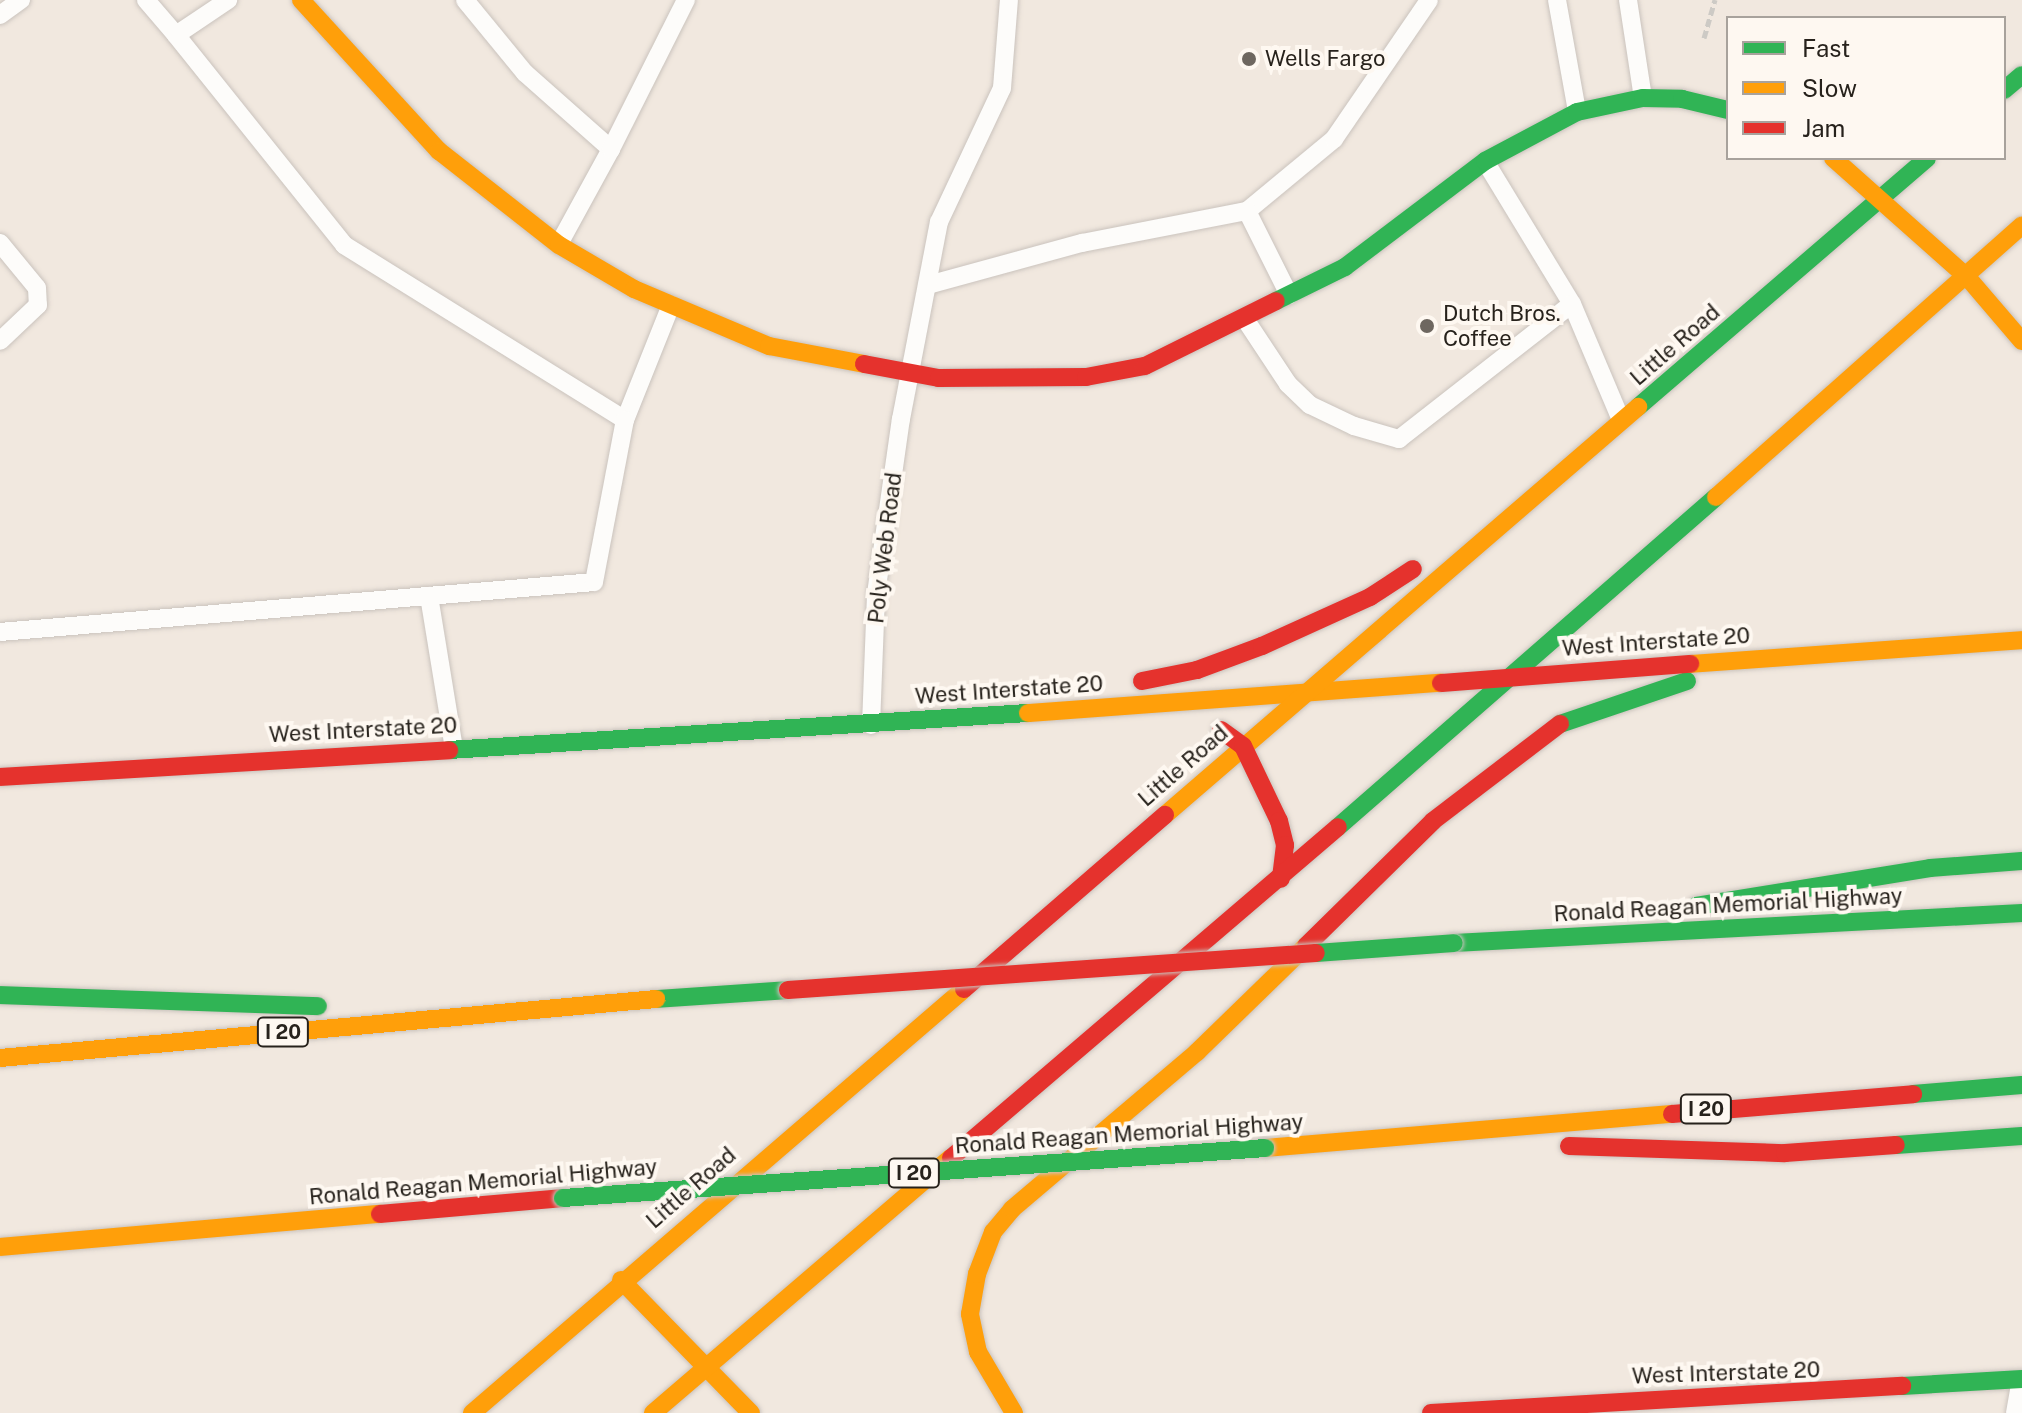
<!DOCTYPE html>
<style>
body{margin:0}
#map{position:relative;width:2022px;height:1413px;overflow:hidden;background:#f1e8df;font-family:"Public Sans",sans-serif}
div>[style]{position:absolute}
.path>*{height:5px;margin-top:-2.5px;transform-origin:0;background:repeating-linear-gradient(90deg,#cdcac5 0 8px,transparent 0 12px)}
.roads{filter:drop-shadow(0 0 2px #cac3bd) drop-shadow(0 0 2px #cac3bd)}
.lane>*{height:18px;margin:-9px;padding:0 9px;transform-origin:9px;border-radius:9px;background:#fdfcfa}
.fast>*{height:18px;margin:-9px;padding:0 9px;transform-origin:9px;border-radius:9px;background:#30b455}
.slow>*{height:18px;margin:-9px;padding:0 9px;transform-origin:9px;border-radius:9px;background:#ff9f0a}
.jam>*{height:18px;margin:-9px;padding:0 9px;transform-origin:9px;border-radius:9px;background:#e5322d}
.bridges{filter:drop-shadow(0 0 2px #cac3bd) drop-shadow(0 0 2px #cac3bd)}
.fast-bridge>*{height:18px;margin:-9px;padding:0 9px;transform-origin:9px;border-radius:9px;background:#30b455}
.jam-bridge>*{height:18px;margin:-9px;padding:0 9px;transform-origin:9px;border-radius:9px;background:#e5322d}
.dots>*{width:22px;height:22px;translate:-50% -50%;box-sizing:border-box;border:4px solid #fef8f1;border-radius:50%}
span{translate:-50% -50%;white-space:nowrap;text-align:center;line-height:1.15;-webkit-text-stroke:8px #fef8f1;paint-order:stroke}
.shield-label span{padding:2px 6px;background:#fef8f1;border:2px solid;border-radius:6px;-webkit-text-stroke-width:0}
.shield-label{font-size:20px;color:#27221c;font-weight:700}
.poi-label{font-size:22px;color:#27221c}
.left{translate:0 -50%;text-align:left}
.street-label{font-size:22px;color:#27221c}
.legend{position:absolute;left:1726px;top:16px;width:280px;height:144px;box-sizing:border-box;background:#fef8f1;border:2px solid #a8a29c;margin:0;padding:10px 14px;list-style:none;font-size:24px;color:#27221c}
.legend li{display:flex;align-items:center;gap:16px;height:40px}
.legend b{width:40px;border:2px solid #a8a29c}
</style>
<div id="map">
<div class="path">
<div style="left:1704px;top:38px;width:40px;rotate:-74deg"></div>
</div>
<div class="roads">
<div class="lane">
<div style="left:146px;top:0;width:46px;rotate:49.4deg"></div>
<div style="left:176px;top:35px;width:63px;rotate:-33.9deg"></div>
<div style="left:465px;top:0;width:94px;rotate:50.6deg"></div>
<div style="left:525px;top:73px;width:115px;rotate:41.5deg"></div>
<div style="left:611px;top:149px;width:108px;rotate:118.7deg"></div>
<div style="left:1557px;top:0;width:113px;rotate:79.8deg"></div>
<div style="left:1628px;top:0;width:99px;rotate:81.3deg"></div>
<div style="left:0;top:15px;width:26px;rotate:-36deg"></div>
<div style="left:176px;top:35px;width:269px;rotate:51.3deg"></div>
<div style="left:344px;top:245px;width:331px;rotate:31.9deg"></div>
<div style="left:625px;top:420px;width:124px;rotate:-68.2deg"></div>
<div style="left:611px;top:149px;width:167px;rotate:-63.3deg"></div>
<div style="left:1485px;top:161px;width:167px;rotate:58.7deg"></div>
<div style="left:1572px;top:304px;width:126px;rotate:67.1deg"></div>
<div style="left:1247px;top:211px;width:113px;rotate:-39.6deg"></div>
<div style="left:1334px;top:139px;width:168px;rotate:-55.6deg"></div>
<div style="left:0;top:243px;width:58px;rotate:50.6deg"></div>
<div style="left:37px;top:288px;width:17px;rotate:87deg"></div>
<div style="left:38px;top:305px;width:52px;rotate:136.5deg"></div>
<div style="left:928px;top:285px;width:160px;rotate:-15.3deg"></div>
<div style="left:1082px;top:243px;width:168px;rotate:-11deg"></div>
<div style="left:1247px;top:211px;width:94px;rotate:63.4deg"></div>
<div style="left:1245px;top:319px;width:78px;rotate:56.5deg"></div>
<div style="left:1288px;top:384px;width:30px;rotate:44deg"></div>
<div style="left:1310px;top:405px;width:49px;rotate:25.5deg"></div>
<div style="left:1354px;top:426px;width:47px;rotate:16.1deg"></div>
<div style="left:1399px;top:439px;width:219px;rotate:-38deg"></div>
<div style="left:429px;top:596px;width:155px;rotate:80.7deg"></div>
<div style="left:0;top:632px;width:596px;rotate:-4.81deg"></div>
<div style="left:594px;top:582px;width:165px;rotate:-79.2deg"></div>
<div style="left:871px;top:725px;width:131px;rotate:-87.8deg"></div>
<div style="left:876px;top:594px;width:177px;rotate:-81.9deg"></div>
<div style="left:901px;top:419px;width:201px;rotate:-79.1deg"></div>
<div style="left:939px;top:222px;width:148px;rotate:-64.8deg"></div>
<div style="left:1002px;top:88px;width:88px;rotate:-85.5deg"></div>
<div style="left:2015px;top:1413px;width:34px;rotate:-80deg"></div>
</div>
<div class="fast">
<div style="left:2004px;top:90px;width:23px;rotate:-40deg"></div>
<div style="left:1276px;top:301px;width:77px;rotate:-26.2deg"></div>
<div style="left:1345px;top:267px;width:176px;rotate:-37.1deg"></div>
<div style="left:1485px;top:161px;width:104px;rotate:-28deg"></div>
<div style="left:1577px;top:112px;width:67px;rotate:-12deg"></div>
<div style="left:1643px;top:98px;width:39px;rotate:1deg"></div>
<div style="left:1682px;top:99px;width:47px;rotate:13.4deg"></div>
<div style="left:1638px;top:407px;width:381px;rotate:-40.7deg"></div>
<div style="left:1560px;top:724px;width:134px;rotate:-18.7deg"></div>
<div style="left:449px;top:750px;width:580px;rotate:-3.66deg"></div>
<div style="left:1338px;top:827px;width:502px;rotate:-41.12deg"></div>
<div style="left:1696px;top:906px;width:237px;rotate:-9.2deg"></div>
<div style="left:1930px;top:868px;width:92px;rotate:-4.4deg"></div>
<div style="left:1454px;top:943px;width:569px;rotate:-3.02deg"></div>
<div style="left:0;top:995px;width:318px;rotate:2deg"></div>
<div style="left:656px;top:999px;width:132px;rotate:-3.9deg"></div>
<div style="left:1913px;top:1094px;width:109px;rotate:-4.7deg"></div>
<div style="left:1896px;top:1145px;width:126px;rotate:-4.1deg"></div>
<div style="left:1902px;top:1386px;width:120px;rotate:-3.3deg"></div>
</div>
<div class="slow">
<div style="left:301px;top:0;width:205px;rotate:47.6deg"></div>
<div style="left:439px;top:151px;width:152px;rotate:38.1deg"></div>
<div style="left:559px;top:245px;width:87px;rotate:30.4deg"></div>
<div style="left:634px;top:289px;width:147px;rotate:22.9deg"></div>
<div style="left:769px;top:346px;width:97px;rotate:10.7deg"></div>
<div style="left:1833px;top:158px;width:181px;rotate:41.6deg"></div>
<div style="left:1968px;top:278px;width:83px;rotate:49.4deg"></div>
<div style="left:1716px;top:497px;width:409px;rotate:-41.6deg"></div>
<div style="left:1690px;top:664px;width:333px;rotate:-4.1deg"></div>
<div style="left:1028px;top:713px;width:414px;rotate:-4.2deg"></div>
<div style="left:1165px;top:815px;width:625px;rotate:-40.78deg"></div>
<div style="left:0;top:1058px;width:659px;rotate:-5.14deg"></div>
<div style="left:1265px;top:1148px;width:408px;rotate:-4.8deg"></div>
<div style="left:0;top:1247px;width:381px;rotate:-5deg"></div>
<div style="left:621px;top:1280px;width:186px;rotate:45.7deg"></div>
<div style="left:472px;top:1413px;width:649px;rotate:-40.75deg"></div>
<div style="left:653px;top:1413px;width:392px;rotate:-40.6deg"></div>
<div style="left:1014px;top:1413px;width:71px;rotate:-120.5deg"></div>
<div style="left:978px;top:1352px;width:39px;rotate:-102deg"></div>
<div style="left:970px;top:1314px;width:41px;rotate:-80.1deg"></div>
<div style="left:977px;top:1274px;width:45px;rotate:-69.1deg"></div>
<div style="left:993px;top:1232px;width:30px;rotate:-50deg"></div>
<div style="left:1012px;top:1209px;width:243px;rotate:-40.3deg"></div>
<div style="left:1197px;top:1052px;width:152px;rotate:-44.2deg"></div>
</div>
<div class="jam">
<div style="left:864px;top:364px;width:76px;rotate:10.6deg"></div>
<div style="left:939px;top:378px;width:147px;rotate:-0.4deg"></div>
<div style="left:1086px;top:377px;width:60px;rotate:-10.6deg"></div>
<div style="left:1145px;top:366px;width:146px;rotate:-26.4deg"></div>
<div style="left:1142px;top:681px;width:56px;rotate:-11.3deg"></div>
<div style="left:1197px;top:670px;width:69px;rotate:-20.3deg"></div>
<div style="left:1262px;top:646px;width:119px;rotate:-24.4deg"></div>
<div style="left:1370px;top:597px;width:51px;rotate:-33.1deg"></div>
<div style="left:1441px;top:683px;width:250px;rotate:-4.4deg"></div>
<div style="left:1221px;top:730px;width:27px;rotate:36deg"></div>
<div style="left:1243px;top:746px;width:83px;rotate:64.4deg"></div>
<div style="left:1279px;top:821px;width:25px;rotate:76deg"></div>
<div style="left:1285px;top:845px;width:34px;rotate:97deg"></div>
<div style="left:0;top:777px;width:450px;rotate:-3.4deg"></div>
<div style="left:1306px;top:946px;width:178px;rotate:-44.5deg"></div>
<div style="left:1433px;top:821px;width:160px;rotate:-37.4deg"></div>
<div style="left:964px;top:989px;width:266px;rotate:-40.9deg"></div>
<div style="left:1672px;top:1114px;width:242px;rotate:-4.7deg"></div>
<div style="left:1569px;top:1146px;width:216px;rotate:1.9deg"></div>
<div style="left:1785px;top:1153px;width:111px;rotate:-4.1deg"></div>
<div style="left:951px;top:1158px;width:509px;rotate:-40.54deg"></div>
<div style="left:380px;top:1214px;width:184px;rotate:-5deg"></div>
<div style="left:1431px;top:1413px;width:472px;rotate:-3.3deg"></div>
</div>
</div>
<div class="bridges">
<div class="fast-bridge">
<div style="left:1316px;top:953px;width:138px;rotate:-4.1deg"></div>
<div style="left:563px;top:1198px;width:704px;rotate:-4.07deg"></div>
</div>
<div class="jam-bridge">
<div style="left:788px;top:990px;width:529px;rotate:-4.01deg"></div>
</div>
</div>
<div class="dots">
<div style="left:1249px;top:59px;background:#6e6760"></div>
<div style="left:1427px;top:326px;background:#6e6760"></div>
</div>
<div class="shield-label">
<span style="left:283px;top:1032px">I 20</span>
<span style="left:1706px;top:1109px">I 20</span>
<span style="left:914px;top:1173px">I 20</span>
</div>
<div class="poi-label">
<span class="left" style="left:1265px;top:59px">Wells Fargo</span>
<span class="left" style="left:1443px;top:326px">Dutch Bros.<br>Coffee</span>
</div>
<div class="street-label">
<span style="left:1675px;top:345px;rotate:-41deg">Little Road</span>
<span style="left:885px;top:548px;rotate:-83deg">Poly Web Road</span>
<span style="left:1656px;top:642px;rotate:-4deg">West Interstate 20</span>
<span style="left:1009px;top:690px;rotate:-4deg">West Interstate 20</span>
<span style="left:363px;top:730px;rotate:-3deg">West Interstate 20</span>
<span style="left:1183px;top:766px;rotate:-41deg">Little Road</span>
<span style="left:1728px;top:905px;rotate:-3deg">Ronald Reagan Memorial Highway</span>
<span style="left:1129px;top:1134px;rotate:-4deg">Ronald Reagan Memorial Highway</span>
<span style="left:483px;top:1182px;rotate:-5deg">Ronald Reagan Memorial Highway</span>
<span style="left:691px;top:1188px;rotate:-41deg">Little Road</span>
<span style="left:1726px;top:1373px;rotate:-2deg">West Interstate 20</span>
</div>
<ul class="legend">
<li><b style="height:10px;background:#30b455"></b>Fast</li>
<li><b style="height:10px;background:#ff9f0a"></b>Slow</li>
<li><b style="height:10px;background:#e5322d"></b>Jam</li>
</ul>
</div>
